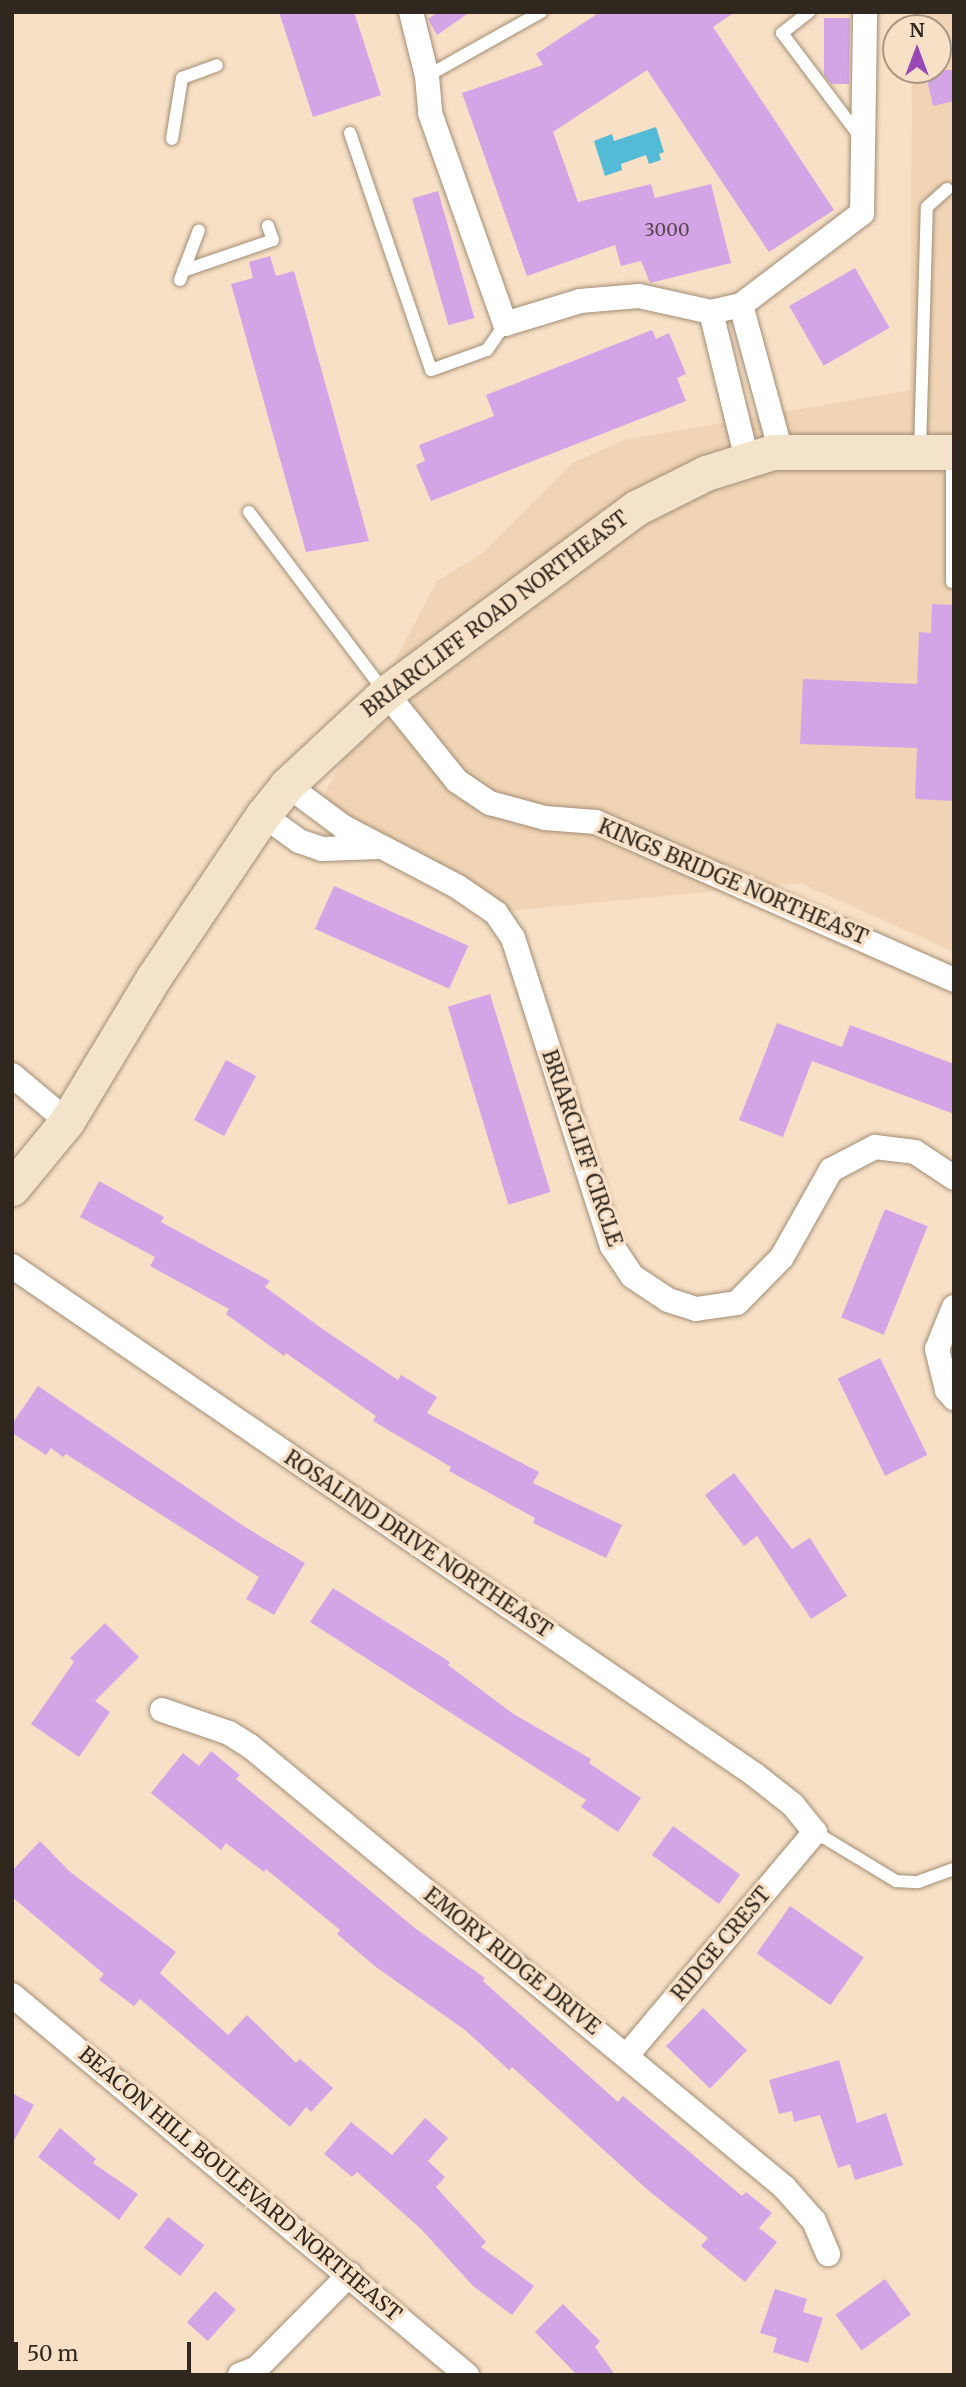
<!DOCTYPE html>
<style>
body{margin:0}
#map{position:relative;width:966px;height:2387px;overflow:hidden;background:#f7e0c6;font-family:Merriweather,serif}
div>[style]{position:absolute}
.built>*{inset:0;background:#f0d4b5}
.water>*{inset:0;background:#54bbd7}
.building>*{inset:0;background:#d4a5e6;transform-origin:0 0}
.roads{filter:drop-shadow(0 0 2px #a28d75) drop-shadow(0 0 2px #a28d75)}
.service>*{height:12px;margin:-6px;padding:0 6px;transform-origin:6px;border-radius:6px;background:#fff}
.minor>*{height:24px;margin:-12px;padding:0 12px;transform-origin:12px;border-radius:12px;background:#fff}
.secondary>*{height:35px;margin:-17.5px;padding:0 17.5px;transform-origin:17.5px;border-radius:17.5px;background:#f4e3cb}
span{translate:-50% -50%;white-space:nowrap;text-align:center;line-height:1.15;-webkit-text-stroke:7px #f7e0c6;paint-order:stroke}
.number-label{font-size:18px;color:#594750}
.number-label span{-webkit-text-stroke-width:0}
.street-label{font-size:21px;color:#30281e}
.frame{position:absolute;inset:0;border:14px solid #30281e;pointer-events:none}
.north{position:absolute;left:882px;top:14px;width:70px;height:70px;box-sizing:border-box;background:#f7e0c6;border:2px solid #a79683;border-radius:50%;rotate:0deg;font-size:19px;font-weight:700;line-height:28px;text-align:center;color:#30281e}
.north::after{content:'';display:block;margin:auto;width:24px;height:32px;background:#9847b7;clip-path:polygon(50% 0,100% 100%,50% 72%,0 100%)}
.scale{position:absolute;left:14px;top:2342px;width:177px;height:32px;box-sizing:border-box;border:4px solid #30281e;border-top:0;padding-left:9px;font-size:21px;line-height:24px;white-space:nowrap;color:#30281e;-webkit-text-stroke:5px #f7e0c6;paint-order:stroke}
</style>
<div id="map">
<div class="built">
<div style="clip-path:polygon(912px 12px,954px 12px,954px 952px,800px 883px,497px 912px,314px 814px,437px 581px,483px 553px,572px 463px,624px 440px,910px 390px,912px 70px,938px 70px,938px 28px,912px 28px)"></div>
</div>
<div class="water">
<div style="clip-path:polygon(656px 127px,664px 152px,659px 154px,661px 160px,649px 164px,646px 155px,621px 164px,622px 170px,605px 176px,594px 141px,612px 134px,614px 141px)"></div>
</div>
<div class="building">
<div style="clip-path:polygon(279px 12px,354px 12px,381px 95px,313px 117px)"></div>
<div style="clip-path:polygon(438px 12px,470px 12px,437px 35px,428px 19px)"></div>
<div style="clip-path:polygon(600px 12px,735px 12px,713px 27px,834px 210px,769px 252px,647px 70px,553px 132px,578px 202px,651px 184px,655px 198px,711px 184px,731px 263px,650px 283px,641px 261px,621px 266px,615px 245px,527px 276px,462px 93px,543px 65px,536px 54px)"></div>
<div style="clip-path:polygon(824px 18px,850px 18px,849px 84px,831px 84px,824px 75px)"></div>
<div style="clip-path:polygon(925px 70px,954px 70px,954px 101px,933px 106px)"></div>
<div style="left:438px;top:191px;width:132px;height:27px;rotate:74deg"></div>
<div style="clip-path:polygon(270px 256px,276px 276px,294px 271px,369px 541px,306px 552px,231px 284px,253px 278px,249px 262px)"></div>
<div style="left:855px;top:268px;width:69px;height:76px;rotate:60deg"></div>
<div style="clip-path:polygon(652px 330px,656px 339px,669px 333px,686px 374px,677px 378px,686px 401px,431px 501px,416px 465px,425px 461px,419px 445px,494px 416px,486px 395px)"></div>
<div style="clip-path:polygon(932px 604px,954px 605px,954px 801px,915px 799px,917px 748px,800px 744px,803px 679px,917px 684px,919px 632px,931px 633px)"></div>
<div style="left:334px;top:886px;width:147px;height:47px;rotate:24deg"></div>
<div style="left:490px;top:994px;width:207px;height:44px;rotate:73deg"></div>
<div style="clip-path:polygon(777px 1023px,842px 1047px,850px 1025px,954px 1064px,954px 1114px,812px 1061px,783px 1137px,739px 1120px)"></div>
<div style="left:226px;top:1060px;width:34px;height:68px;rotate:28deg"></div>
<div style="clip-path:polygon(99px 1181px,164px 1217px,161px 1222px,270px 1281px,265px 1287px,324px 1330px,398px 1380px,401px 1375px,437px 1397px,427px 1413px,539px 1472px,533px 1483px,622px 1525px,606px 1558px,533px 1523px,535px 1518px,449px 1471px,451px 1467px,373px 1421px,376px 1416px,286px 1353px,284px 1356px,226px 1314px,229px 1309px,150px 1266px,155px 1257px,80px 1217px)"></div>
<div style="left:885px;top:1209px;width:46px;height:117px;rotate:22deg"></div>
<div style="left:880px;top:1358px;width:108px;height:47px;rotate:64deg"></div>
<div style="clip-path:polygon(38px 1386px,245px 1527px,305px 1563px,274px 1615px,246px 1599px,259px 1577px,66px 1454px,63px 1457px,51px 1448px,46px 1455px,12px 1433px,12px 1424px)"></div>
<div style="clip-path:polygon(734px 1473px,792px 1549px,810px 1538px,847px 1596px,811px 1619px,757px 1536px,744px 1546px,705px 1495px)"></div>
<div style="clip-path:polygon(333px 1588px,450px 1662px,448px 1665px,512px 1713px,591px 1759px,589px 1763px,641px 1798px,618px 1832px,581px 1807px,586px 1800px,310px 1622px)"></div>
<div style="clip-path:polygon(105px 1623px,139px 1657px,95px 1701px,110px 1712px,79px 1757px,31px 1724px,74px 1662px,70px 1658px)"></div>
<div style="clip-path:polygon(211px 1751px,240px 1775px,236px 1779px,416px 1929px,485px 1978px,483px 1981px,618px 2102px,623px 2096px,742px 2196px,746px 2192px,772px 2213px,759px 2228px,777px 2242px,745px 2282px,701px 2246px,708px 2238px,649px 2191px,512px 2067px,509px 2070px,465px 2030px,376px 1967px,337px 1934px,340px 1930px,266px 1869px,264px 1872px,226px 1843px,221px 1850px,151px 1793px,183px 1753px,199px 1766px)"></div>
<div style="left:673px;top:1826px;width:83px;height:36px;rotate:36deg"></div>
<div style="clip-path:polygon(40px 1841px,69px 1871px,176px 1952px,160px 1973px,228px 2035px,247px 2015px,296px 2063px,300px 2059px,333px 2088px,311px 2112px,306px 2107px,290px 2127px,140px 1999px,134px 2006px,99px 1980px,104px 1974px,12px 1897px,12px 1871px)"></div>
<div style="left:790px;top:1906px;width:90px;height:58px;rotate:35deg"></div>
<div style="left:703px;top:2008px;width:61px;height:53px;rotate:44deg"></div>
<div style="clip-path:polygon(839px 2060px,857px 2123px,886px 2113px,903px 2165px,855px 2180px,850px 2164px,838px 2168px,820px 2115px,794px 2122px,792px 2111px,779px 2114px,769px 2080px)"></div>
<div style="clip-path:polygon(12px 2093px,34px 2105px,12px 2144px)"></div>
<div style="clip-path:polygon(425px 2118px,448px 2138px,428px 2161px,445px 2177px,436px 2187px,486px 2242px,481px 2247px,534px 2286px,512px 2315px,473px 2286px,421px 2229px,357px 2172px,352px 2177px,324px 2154px,351px 2122px,392px 2155px)"></div>
<div style="clip-path:polygon(60px 2128px,96px 2159px,93px 2163px,138px 2194px,119px 2220px,38px 2157px)"></div>
<div style="left:168px;top:2217px;width:46px;height:39px;rotate:38deg"></div>
<div style="left:885px;top:2279px;width:44px;height:61px;rotate:54deg"></div>
<div style="clip-path:polygon(775px 2289px,807px 2299px,803px 2312px,823px 2318px,808px 2363px,773px 2352px,777px 2338px,760px 2333px)"></div>
<div style="left:215px;top:2291px;width:28px;height:42px;rotate:42deg"></div>
<div style="clip-path:polygon(563px 2304px,600px 2341px,595px 2347px,615px 2375px,577px 2375px,535px 2332px)"></div>
</div>
<div class="roads">
<div class="service">
<div style="left:809px;top:12px;width:34px;rotate:142deg"></div>
<div style="left:782px;top:33px;width:130px;rotate:53.1deg"></div>
<div style="left:427px;top:76px;width:131px;rotate:-29.3deg"></div>
<div style="left:350px;top:133px;width:250px;rotate:71.1deg"></div>
<div style="left:431px;top:370px;width:59px;rotate:-19.7deg"></div>
<div style="left:487px;top:350px;width:32px;rotate:-55deg"></div>
<div style="left:172px;top:139px;width:62px;rotate:-80.7deg"></div>
<div style="left:182px;top:78px;width:37px;rotate:-20deg"></div>
<div style="left:183px;top:271px;width:95px;rotate:-19deg"></div>
<div style="left:273px;top:240px;width:15px;rotate:-110deg"></div>
<div style="left:180px;top:280px;width:53px;rotate:-69.2deg"></div>
<div style="left:920px;top:451px;width:244px;rotate:-88.4deg"></div>
<div style="left:927px;top:207px;width:27px;rotate:-42deg"></div>
<div style="left:952px;top:453px;width:129px;rotate:90deg"></div>
<div style="left:249px;top:512px;width:223px;rotate:53deg"></div>
<div style="left:815px;top:1832px;width:95px;rotate:31.2deg"></div>
<div style="left:896px;top:1881px;width:22px;rotate:3deg"></div>
<div style="left:918px;top:1882px;width:38px;rotate:-20deg"></div>
</div>
<div class="minor">
<div style="left:411px;top:12px;width:66px;rotate:76deg"></div>
<div style="left:427px;top:76px;width:37px;rotate:85deg"></div>
<div style="left:430px;top:113px;width:224px;rotate:70.4deg"></div>
<div style="left:505px;top:324px;width:78px;rotate:-17deg"></div>
<div style="left:580px;top:301px;width:59px;rotate:-4.8deg"></div>
<div style="left:639px;top:296px;width:74px;rotate:12.5deg"></div>
<div style="left:711px;top:312px;width:31px;rotate:-13deg"></div>
<div style="left:741px;top:305px;width:152px;rotate:-37.2deg"></div>
<div style="left:862px;top:213px;width:201px;rotate:-89.1deg"></div>
<div style="left:741px;top:305px;width:152px;rotate:74.8deg"></div>
<div style="left:711px;top:312px;width:152px;rotate:76.3deg"></div>
<div style="left:386px;top:693px;width:113px;rotate:51.1deg"></div>
<div style="left:457px;top:781px;width:40px;rotate:34deg"></div>
<div style="left:490px;top:803px;width:57px;rotate:15.3deg"></div>
<div style="left:545px;top:818px;width:51px;rotate:4.5deg"></div>
<div style="left:596px;top:822px;width:391px;rotate:23.8deg"></div>
<div style="left:287px;top:785px;width:69px;rotate:36.7deg"></div>
<div style="left:342px;top:826px;width:131px;rotate:27.7deg"></div>
<div style="left:458px;top:887px;width:46px;rotate:34.4deg"></div>
<div style="left:496px;top:913px;width:30px;rotate:56deg"></div>
<div style="left:513px;top:938px;width:324px;rotate:72.2deg"></div>
<div style="left:612px;top:1246px;width:36px;rotate:56deg"></div>
<div style="left:632px;top:1276px;width:43px;rotate:33.7deg"></div>
<div style="left:668px;top:1300px;width:29px;rotate:18deg"></div>
<div style="left:696px;top:1309px;width:41px;rotate:-8.3deg"></div>
<div style="left:737px;top:1303px;width:64px;rotate:-45.6deg"></div>
<div style="left:782px;top:1257px;width:100px;rotate:-60.6deg"></div>
<div style="left:831px;top:1170px;width:50px;rotate:-27.6deg"></div>
<div style="left:875px;top:1147px;width:40px;rotate:7.1deg"></div>
<div style="left:915px;top:1152px;width:47px;rotate:33.7deg"></div>
<div style="left:263px;top:815px;width:44px;rotate:35.8deg"></div>
<div style="left:299px;top:841px;width:24px;rotate:19deg"></div>
<div style="left:322px;top:849px;width:57px;rotate:-2deg"></div>
<div style="left:12px;top:1075px;width:72px;rotate:39.9deg"></div>
<div style="left:12px;top:1266px;width:901px;rotate:34.41deg"></div>
<div style="left:755px;top:1775px;width:48px;rotate:38.3deg"></div>
<div style="left:793px;top:1805px;width:35px;rotate:51deg"></div>
<div style="left:815px;top:1832px;width:292px;rotate:130.1deg"></div>
<div style="left:954px;top:1307px;width:45px;rotate:112deg"></div>
<div style="left:937px;top:1349px;width:42px;rotate:76.3deg"></div>
<div style="left:947px;top:1390px;width:11px;rotate:49deg"></div>
<div style="left:162px;top:1710px;width:71px;rotate:18.9deg"></div>
<div style="left:229px;top:1733px;width:25px;rotate:32deg"></div>
<div style="left:250px;top:1746px;width:693px;rotate:39.55deg"></div>
<div style="left:784px;top:2187px;width:45px;rotate:48.6deg"></div>
<div style="left:814px;top:2221px;width:36px;rotate:67deg"></div>
<div style="left:12px;top:1995px;width:593px;rotate:39.87deg"></div>
<div style="left:240px;top:2375px;width:18px;rotate:-22deg"></div>
<div style="left:257px;top:2368px;width:132px;rotate:-45.3deg"></div>
</div>
<div class="secondary">
<div style="left:12px;top:1188px;width:87px;rotate:-50.6deg"></div>
<div style="left:67px;top:1121px;width:168px;rotate:-58.9deg"></div>
<div style="left:154px;top:977px;width:195px;rotate:-56.1deg"></div>
<div style="left:263px;top:815px;width:38px;rotate:-51deg"></div>
<div style="left:287px;top:785px;width:135px;rotate:-42.9deg"></div>
<div style="left:386px;top:693px;width:311px;rotate:-36.5deg"></div>
<div style="left:636px;top:508px;width:78px;rotate:-26.6deg"></div>
<div style="left:706px;top:473px;width:70px;rotate:-17.4deg"></div>
<div style="left:773px;top:452px;width:181px"></div>
</div>
</div>
<div class="number-label">
<span style="left:667px;top:230px">3000</span>
</div>
<div class="street-label">
<span style="left:495px;top:614px;rotate:-37deg">BRIARCLIFF ROAD NORTHEAST</span>
<span style="left:733px;top:882px;rotate:23deg">KINGS BRIDGE NORTHEAST</span>
<span style="left:582px;top:1148px;rotate:71deg">BRIARCLIFF CIRCLE</span>
<span style="left:418px;top:1544px;rotate:34deg">ROSALIND DRIVE NORTHEAST</span>
<span style="left:721px;top:1944px;rotate:-50deg">RIDGE CREST</span>
<span style="left:512px;top:1961px;rotate:39deg">EMORY RIDGE DRIVE</span>
<span style="left:240px;top:2184px;rotate:40deg">BEACON HILL BOULEVARD NORTHEAST</span>
</div>
<div class="frame"></div>
<div class="north">N</div>
<div class="scale">50 m</div>
</div>
